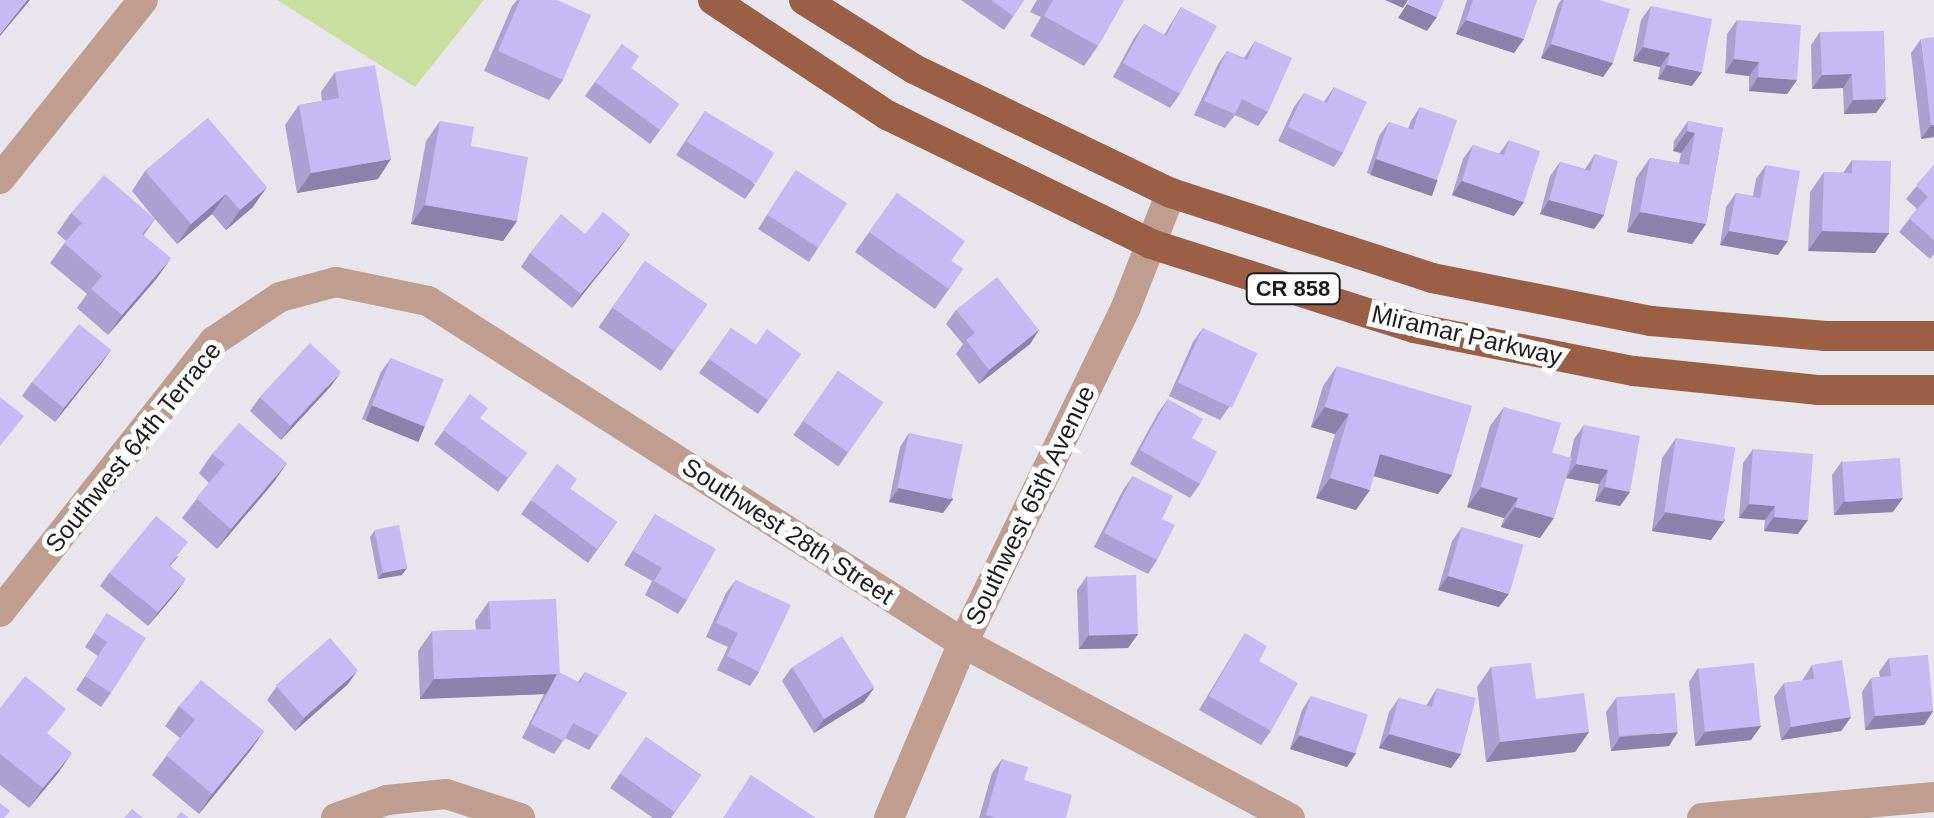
<!DOCTYPE html>
<html>
<head>
<meta charset="utf-8">
<style>
	body { margin:0 }
	#map { position:relative; width:1934px; height:818px; overflow:hidden; background:#e8e6ec; font-family:Arial,sans-serif }
	div>[style] { position:absolute }
	.green>* { inset:0; background:#c9de9f }
	.street>* { height:30px; margin:-15px; padding:0 15px; transform-origin:15px; border-radius:15px; background:#c09e8f }
	.primary>* { height:30px; margin:-15px; padding:0 15px; transform-origin:15px; border-radius:15px; background:#9a5f44 }
	.wall>* { inset:0; background:#aaa0d2; transform-origin:0 0 }
	.shaded-wall>* { inset:0; background:#8b82ab; transform-origin:0 0 }
	.building>* { inset:0; background:#c6baf4; transform-origin:0 0 }
	span { translate:-50% -50%; white-space:nowrap; text-align:center; line-height:1.15; -webkit-text-stroke:10px #fff; paint-order:stroke }
	.shield-label span { padding:2px 8px; background:#fff; border:2px solid; border-radius:8px; -webkit-text-stroke-width:0 }
	.shield-label { font-size:22px; color:#1d1d1f; font-weight:700 }
	.street-label { font-size:25px; color:#1d1d1f }
</style>
</head>
<body>
<div id="map">
	<div class="green">
		<div style="clip-path:polygon(277px 0,484px 0,415px 87px)"></div>
	</div>
	<div class="street">
		<div style="left:0;top:179px;width:229px;rotate:-51.4deg"></div>
		<div style="left:0;top:612px;width:345px;rotate:-51.7deg"></div>
		<div style="left:214px;top:341px;width:79px;rotate:-33.7deg"></div>
		<div style="left:280px;top:297px;width:58px;rotate:-15deg"></div>
		<div style="left:336px;top:282px;width:94px;rotate:11.7deg"></div>
		<div style="left:428px;top:301px;width:635px;rotate:32.59deg"></div>
		<div style="left:963px;top:643px;width:371px;rotate:28.2deg"></div>
		<div style="left:336px;top:818px;width:54px;rotate:-19.4deg"></div>
		<div style="left:387px;top:800px;width:59px;rotate:-5.8deg"></div>
		<div style="left:446px;top:794px;width:78px;rotate:18deg"></div>
		<div style="left:889px;top:818px;width:190px;rotate:-67.1deg"></div>
		<div style="left:963px;top:643px;width:373px;rotate:-64.1deg"></div>
		<div style="left:1126px;top:307px;width:123px;rotate:-68.5deg"></div>
		<div style="left:1702px;top:818px;width:233px;rotate:-5.2deg"></div>
	</div>
	<div class="primary">
		<div style="left:713px;top:0;width:209px;rotate:33.5deg"></div>
		<div style="left:887px;top:115px;width:294px;rotate:26deg"></div>
		<div style="left:1151px;top:244px;width:276px;rotate:17.7deg"></div>
		<div style="left:1414px;top:328px;width:224px;rotate:11.1deg"></div>
		<div style="left:1634px;top:371px;width:184px;rotate:5.9deg"></div>
		<div style="left:1817px;top:390px;width:117px"></div>
		<div style="left:804px;top:0;width:130px;rotate:32.1deg"></div>
		<div style="left:914px;top:69px;width:285px;rotate:25.8deg"></div>
		<div style="left:1171px;top:193px;width:274px;rotate:18deg"></div>
		<div style="left:1432px;top:278px;width:223px;rotate:11.1deg"></div>
		<div style="left:1651px;top:321px;width:175px;rotate:4.9deg"></div>
		<div style="left:1825px;top:336px;width:109px"></div>
	</div>
	<div class="wall">
		<div style="clip-path:polygon(517px 0,557px 0,563px 80px,549px 100px,484px 71px,512px 6px)"></div>
		<div style="clip-path:polygon(961px 0,1024px 0,1004px 30px)"></div>
		<div style="clip-path:polygon(1037px 0,1124px 0,1098px 46px,1084px 66px,1030px 36px,1041px 17px,1030px 12px)"></div>
		<div style="clip-path:polygon(1467px 0,1537px 0,1514px 53px,1456px 34px)"></div>
		<div style="clip-path:polygon(1561px 0,1599px 0,1613px 63px,1603px 77px,1541px 58px,1558px 4px)"></div>
		<div style="clip-path:polygon(1651px 6px,1692px 86px,1658px 79px,1660px 67px,1633px 61px,1641px 20px)"></div>
		<div style="clip-path:polygon(1181px 7px,1180px 94px,1170px 108px,1113px 77px,1134px 38px,1144px 24px,1164px 35px)"></div>
		<div style="clip-path:polygon(1737px 20px,1797px 80px,1787px 94px,1749px 91px,1749px 76px,1725px 73px,1727px 34px)"></div>
		<div style="clip-path:polygon(1820px 32px,1886px 99px,1876px 113px,1844px 114px,1843px 88px,1812px 89px,1811px 45px)"></div>
		<div style="clip-path:polygon(1921px 39px,1934px 137px,1921px 139px,1911px 53px)"></div>
		<div style="clip-path:polygon(1255px 41px,1268px 112px,1258px 126px,1235px 115px,1225px 128px,1194px 115px,1218px 64px,1227px 51px,1244px 58px)"></div>
		<div style="clip-path:polygon(622px 44px,631px 68px,679px 104px,650px 144px,585px 96px)"></div>
		<div style="clip-path:polygon(335px 72px,378px 179px,297px 193px,285px 125px,299px 105px,322px 101px,321px 92px)"></div>
		<div style="clip-path:polygon(1334px 87px,1343px 153px,1334px 167px,1278px 141px,1294px 107px,1304px 93px,1324px 102px)"></div>
		<div style="clip-path:polygon(1420px 107px,1437px 180px,1428px 194px,1367px 173px,1379px 136px,1389px 122px,1408px 129px,1411px 121px)"></div>
		<div style="clip-path:polygon(705px 111px,755px 185px,745px 199px,676px 155px)"></div>
		<div style="clip-path:polygon(208px 118px,253px 207px,226px 230px,212px 214px,177px 244px,155px 219px,144px 235px,157px 278px,108px 335px,77px 308px,87px 294px,50px 263px,66px 241px,57px 233px,71px 213px,155px 219px,132px 191px,145px 171px)"></div>
		<div style="clip-path:polygon(440px 121px,471px 146px,517px 221px,503px 241px,411px 224px,426px 141px)"></div>
		<div style="clip-path:polygon(1688px 121px,1723px 128px,1706px 224px,1692px 244px,1627px 232px,1636px 178px,1650px 158px,1679px 163px,1681px 153px,1673px 151px,1674px 141px)"></div>
		<div style="clip-path:polygon(1509px 140px,1514px 216px,1452px 195px,1463px 159px,1473px 145px,1499px 154px)"></div>
		<div style="clip-path:polygon(1595px 154px,1604px 215px,1594px 229px,1540px 214px,1550px 176px,1560px 162px,1585px 169px)"></div>
		<div style="clip-path:polygon(1852px 160px,1889px 233px,1875px 253px,1808px 251px,1810px 192px,1824px 172px,1843px 173px)"></div>
		<div style="clip-path:polygon(1766px 165px,1778px 255px,1720px 245px,1726px 207px,1736px 193px,1753px 196px,1756px 179px)"></div>
		<div style="clip-path:polygon(1934px 165px,1934px 254px,1930px 259px,1899px 232px,1917px 209px,1906px 199px)"></div>
		<div style="clip-path:polygon(796px 170px,818px 248px,809px 262px,758px 229px)"></div>
		<div style="clip-path:polygon(897px 193px,951px 261px,963px 269px,935px 309px,855px 252px)"></div>
		<div style="clip-path:polygon(585px 234px,630px 234px,572px 308px,521px 267px,530px 253px)"></div>
		<div style="left:645px;top:261px;width:76px;height:81px;rotate:35deg"></div>
		<div style="clip-path:polygon(956px 310px,1039px 330px,1030px 344px,979px 384px,956px 354px,963px 344px,946px 324px)"></div>
		<div style="clip-path:polygon(731px 328px,756px 345px,801px 354px,758px 414px,699px 373px)"></div>
		<div style="clip-path:polygon(1203px 328px,1230px 406px,1220px 420px,1169px 396px,1193px 342px)"></div>
		<div style="clip-path:polygon(111px 350px,55px 422px,22px 396px,32px 382px)"></div>
		<div style="clip-path:polygon(391px 358px,425px 426px,415px 440px,362px 419px,381px 372px)"></div>
		<div style="clip-path:polygon(1337px 366px,1452px 475px,1438px 494px,1374px 476px,1356px 510px,1316px 498px,1335px 434px,1311px 427px,1323px 386px)"></div>
		<div style="left:838px;top:371px;width:55px;height:78px;rotate:35deg"></div>
		<div style="clip-path:polygon(331px 386px,281px 440px,250px 411px,260px 397px)"></div>
		<div style="clip-path:polygon(470px 394px,480px 419px,527px 453px,498px 492px,434px 444px)"></div>
		<div style="clip-path:polygon(1168px 399px,1192px 438px,1200px 484px,1190px 498px,1130px 464px,1158px 413px)"></div>
		<div style="clip-path:polygon(1504px 407px,1552px 453px,1570px 458px,1574px 439px,1584px 425px,1630px 492px,1620px 506px,1595px 501px,1599px 484px,1566px 478px,1540px 538px,1501px 527px,1504px 518px,1467px 507px,1490px 426px)"></div>
		<div style="clip-path:polygon(909px 433px,953px 499px,943px 513px,889px 502px,900px 447px)"></div>
		<div style="clip-path:polygon(1676px 438px,1725px 520px,1711px 540px,1652px 531px,1662px 458px)"></div>
		<div style="clip-path:polygon(1753px 449px,1798px 534px,1764px 531px,1765px 520px,1739px 518px,1743px 463px)"></div>
		<div style="clip-path:polygon(212px 454px,287px 463px,273px 483px,217px 549px,182px 518px,209px 483px,199px 473px)"></div>
		<div style="clip-path:polygon(1842px 461px,1893px 512px,1834px 515px,1832px 475px)"></div>
		<div style="clip-path:polygon(557px 464px,570px 489px,617px 522px,588px 563px,521px 514px)"></div>
		<div style="clip-path:polygon(1133px 476px,1162px 519px,1157px 560px,1148px 574px,1094px 547px,1123px 490px)"></div>
		<div style="clip-path:polygon(655px 514px,687px 600px,678px 614px,645px 595px,652px 581px,624px 565px)"></div>
		<div style="clip-path:polygon(1462px 527px,1499px 607px,1438px 590px,1452px 541px)"></div>
		<div style="clip-path:polygon(375px 530px,402px 575px,378px 579px,370px 537px)"></div>
		<div style="clip-path:polygon(179px 556px,170px 566px,176px 593px,148px 626px,100px 586px,109px 573px)"></div>
		<div style="clip-path:polygon(1087px 576px,1138px 634px,1128px 648px,1079px 649px,1077px 590px)"></div>
		<div style="clip-path:polygon(736px 580px,759px 672px,750px 686px,717px 670px,728px 647px,706px 637px,726px 593px)"></div>
		<div style="clip-path:polygon(489px 601px,560px 673px,578px 682px,585px 672px,627px 693px,589px 750px,565px 738px,554px 754px,522px 738px,544px 694px,420px 699px,418px 651px,432px 631px,476px 630px,475px 621px)"></div>
		<div style="clip-path:polygon(107px 613px,111px 693px,101px 707px,76px 690px,98px 656px,85px 647px)"></div>
		<div style="clip-path:polygon(1245px 633px,1259px 661px,1271px 731px,1261px 745px,1199px 710px)"></div>
		<div style="clip-path:polygon(1889px 658px,1933px 711px,1924px 725px,1865px 730px,1862px 692px,1871px 678px,1880px 677px,1879px 672px)"></div>
		<div style="clip-path:polygon(1812px 665px,1851px 717px,1841px 731px,1781px 740px,1774px 697px,1784px 683px,1802px 681px)"></div>
		<div style="clip-path:polygon(792px 667px,874px 688px,864px 702px,814px 733px,782px 681px)"></div>
		<div style="clip-path:polygon(1491px 667px,1536px 699px,1589px 732px,1575px 752px,1486px 762px,1477px 687px)"></div>
		<div style="clip-path:polygon(1698px 668px,1761px 726px,1751px 740px,1695px 746px,1689px 682px)"></div>
		<div style="clip-path:polygon(348px 684px,295px 731px,267px 700px,277px 686px)"></div>
		<div style="clip-path:polygon(1437px 688px,1461px 754px,1451px 768px,1379px 748px,1389px 712px,1399px 698px,1426px 706px)"></div>
		<div style="clip-path:polygon(1311px 696px,1356px 753px,1347px 767px,1290px 749px,1302px 710px)"></div>
		<div style="clip-path:polygon(1616px 698px,1669px 746px,1611px 751px,1606px 712px)"></div>
		<div style="clip-path:polygon(179px 706px,264px 731px,250px 751px,199px 814px,152px 775px,180px 738px,165px 726px)"></div>
		<div style="clip-path:polygon(0 708px,48px 734px,58px 773px,29px 808px,0 785px)"></div>
		<div style="clip-path:polygon(646px 737px,701px 775px,671px 818px,653px 818px,610px 788px)"></div>
		<div style="clip-path:polygon(1002px 759px,1024px 780px,1066px 818px,979px 818px,992px 773px)"></div>
	</div>
	<div class="shaded-wall">
		<div style="clip-path:polygon(27px 0,30px 0,0 36px,0 34px)"></div>
		<div style="clip-path:polygon(1385px 0,1408px 0,1403px 8px)"></div>
		<div style="clip-path:polygon(1407px 4px,1437px 17px,1427px 31px,1398px 18px)"></div>
		<div style="clip-path:polygon(1466px 20px,1524px 39px,1514px 53px,1456px 34px)"></div>
		<div style="clip-path:polygon(1551px 44px,1613px 63px,1603px 77px,1541px 58px)"></div>
		<div style="clip-path:polygon(1643px 47px,1670px 53px,1660px 67px,1633px 61px)"></div>
		<div style="clip-path:polygon(1734px 59px,1759px 62px,1749px 76px,1725px 73px)"></div>
		<div style="clip-path:polygon(1667px 65px,1702px 72px,1692px 86px,1658px 79px)"></div>
		<div style="clip-path:polygon(1852px 74px,1843px 88px,1812px 89px,1822px 75px)"></div>
		<div style="clip-path:polygon(1758px 77px,1797px 80px,1787px 94px,1749px 91px)"></div>
		<div style="clip-path:polygon(1886px 99px,1876px 113px,1844px 114px,1853px 100px)"></div>
		<div style="clip-path:polygon(1931px 125px,1934px 125px,1934px 137px,1921px 139px)"></div>
		<div style="clip-path:polygon(1687px 131px,1695px 133px,1681px 153px,1673px 151px)"></div>
		<div style="clip-path:polygon(391px 159px,378px 179px,297px 193px,311px 173px)"></div>
		<div style="left:1376px;top:159px;width:65px;height:17px;rotate:19deg"></div>
		<div style="clip-path:polygon(1462px 181px,1524px 202px,1514px 216px,1452px 195px)"></div>
		<div style="clip-path:polygon(267px 187px,253px 207px,226px 230px,240px 210px)"></div>
		<div style="clip-path:polygon(226px 194px,212px 214px,177px 244px,191px 224px)"></div>
		<div style="clip-path:polygon(1549px 200px,1604px 215px,1594px 229px,1540px 214px)"></div>
		<div style="clip-path:polygon(425px 205px,517px 221px,503px 241px,411px 224px)"></div>
		<div style="clip-path:polygon(1640px 212px,1706px 224px,1692px 244px,1627px 232px)"></div>
		<div style="clip-path:polygon(1729px 231px,1788px 241px,1778px 255px,1720px 245px)"></div>
		<div style="clip-path:polygon(1822px 231px,1889px 233px,1875px 253px,1808px 251px)"></div>
		<div style="clip-path:polygon(630px 234px,620px 248px,572px 308px,581px 294px)"></div>
		<div style="clip-path:polygon(171px 258px,157px 278px,108px 335px,122px 315px)"></div>
		<div style="clip-path:polygon(1039px 330px,1030px 344px,979px 384px,989px 370px)"></div>
		<div style="clip-path:polygon(111px 350px,101px 364px,55px 422px,64px 408px)"></div>
		<div style="clip-path:polygon(341px 372px,331px 386px,281px 440px,291px 426px)"></div>
		<div style="left:372px;top:405px;width:57px;height:17px;rotate:22deg"></div>
		<div style="clip-path:polygon(1325px 407px,1349px 414px,1335px 434px,1311px 427px)"></div>
		<div style="clip-path:polygon(1380px 454px,1452px 475px,1438px 494px,1366px 474px)"></div>
		<div style="clip-path:polygon(287px 463px,273px 483px,217px 549px,231px 529px)"></div>
		<div style="clip-path:polygon(1576px 464px,1608px 470px,1599px 484px,1566px 478px)"></div>
		<div style="clip-path:polygon(1330px 478px,1370px 490px,1356px 510px,1316px 498px)"></div>
		<div style="clip-path:polygon(1481px 487px,1518px 498px,1504px 518px,1467px 507px)"></div>
		<div style="clip-path:polygon(1605px 487px,1630px 492px,1620px 506px,1595px 501px)"></div>
		<div style="clip-path:polygon(899px 488px,953px 499px,943px 513px,889px 502px)"></div>
		<div style="clip-path:polygon(1903px 498px,1893px 512px,1834px 515px,1844px 501px)"></div>
		<div style="clip-path:polygon(1749px 504px,1775px 506px,1765px 520px,1739px 518px)"></div>
		<div style="clip-path:polygon(1515px 507px,1554px 518px,1540px 538px,1501px 527px)"></div>
		<div style="clip-path:polygon(1666px 512px,1725px 520px,1711px 540px,1652px 531px)"></div>
		<div style="clip-path:polygon(1774px 517px,1808px 520px,1798px 534px,1764px 531px)"></div>
		<div style="clip-path:polygon(407px 568px,402px 575px,378px 579px,383px 572px)"></div>
		<div style="clip-path:polygon(1448px 576px,1509px 594px,1499px 607px,1438px 590px)"></div>
		<div style="clip-path:polygon(186px 579px,176px 593px,148px 626px,158px 612px)"></div>
		<div style="clip-path:polygon(1138px 634px,1128px 648px,1079px 649px,1089px 635px)"></div>
		<div style="clip-path:polygon(358px 670px,348px 684px,295px 731px,305px 717px)"></div>
		<div style="clip-path:polygon(560px 674px,546px 694px,420px 699px,434px 679px)"></div>
		<div style="clip-path:polygon(874px 688px,864px 702px,814px 733px,824px 719px)"></div>
		<div style="clip-path:polygon(1933px 711px,1924px 725px,1865px 730px,1875px 716px)"></div>
		<div style="clip-path:polygon(1851px 717px,1841px 731px,1781px 740px,1791px 727px)"></div>
		<div style="clip-path:polygon(1761px 726px,1751px 740px,1695px 746px,1705px 732px)"></div>
		<div style="clip-path:polygon(264px 731px,250px 751px,199px 814px,212px 794px)"></div>
		<div style="clip-path:polygon(1589px 732px,1575px 752px,1486px 762px,1500px 742px)"></div>
		<div style="clip-path:polygon(1678px 732px,1669px 746px,1611px 751px,1620px 737px)"></div>
		<div style="clip-path:polygon(1389px 734px,1461px 754px,1451px 768px,1379px 748px)"></div>
		<div style="clip-path:polygon(1300px 735px,1356px 753px,1347px 767px,1290px 749px)"></div>
		<div style="clip-path:polygon(72px 753px,58px 773px,29px 808px,43px 788px)"></div>
	</div>
	<div class="building">
		<div style="clip-path:polygon(0 0,27px 0,0 34px)"></div>
		<div style="clip-path:polygon(520px 0,557px 0,591px 15px,563px 80px,498px 51px)"></div>
		<div style="clip-path:polygon(991px 0,1024px 0,1013px 16px)"></div>
		<div style="clip-path:polygon(1053px 0,1124px 0,1098px 46px,1044px 16px)"></div>
		<div style="clip-path:polygon(1409px 0,1444px 0,1437px 17px,1407px 4px)"></div>
		<div style="clip-path:polygon(1473px 0,1537px 0,1524px 39px,1466px 20px)"></div>
		<div style="clip-path:polygon(1564px 0,1599px 0,1630px 9px,1613px 63px,1551px 44px)"></div>
		<div style="clip-path:polygon(1651px 6px,1712px 19px,1702px 72px,1667px 65px,1670px 53px,1643px 47px)"></div>
		<div style="clip-path:polygon(1181px 7px,1217px 26px,1180px 94px,1123px 63px,1144px 24px,1166px 36px)"></div>
		<div style="clip-path:polygon(1737px 20px,1801px 25px,1797px 80px,1758px 77px,1759px 62px,1734px 59px)"></div>
		<div style="clip-path:polygon(1884px 31px,1886px 99px,1853px 100px,1852px 74px,1822px 75px,1820px 32px)"></div>
		<div style="clip-path:polygon(1934px 37px,1934px 125px,1931px 125px,1921px 39px)"></div>
		<div style="clip-path:polygon(1255px 41px,1292px 58px,1268px 112px,1242px 99px,1235px 114px,1204px 101px,1227px 51px,1247px 60px)"></div>
		<div style="clip-path:polygon(622px 44px,639px 56px,631px 68px,679px 104px,660px 130px,595px 82px)"></div>
		<div style="clip-path:polygon(375px 65px,391px 159px,311px 173px,299px 105px,339px 98px,335px 72px)"></div>
		<div style="clip-path:polygon(1334px 87px,1367px 102px,1343px 153px,1288px 127px,1304px 93px,1327px 103px)"></div>
		<div style="clip-path:polygon(1420px 107px,1457px 120px,1437px 180px,1376px 159px,1389px 122px,1413px 130px)"></div>
		<div style="left:705px;top:111px;width:81px;height:36px;rotate:31deg"></div>
		<div style="clip-path:polygon(208px 118px,267px 187px,240px 210px,226px 194px,191px 224px,145px 171px)"></div>
		<div style="clip-path:polygon(440px 121px,474px 127px,471px 146px,528px 157px,517px 221px,425px 205px)"></div>
		<div style="clip-path:polygon(1688px 121px,1723px 128px,1706px 224px,1640px 212px,1650px 158px,1689px 165px,1695px 133px,1687px 131px)"></div>
		<div style="clip-path:polygon(1509px 140px,1540px 151px,1524px 202px,1462px 181px,1473px 145px,1504px 155px)"></div>
		<div style="clip-path:polygon(1595px 154px,1618px 161px,1604px 215px,1549px 200px,1560px 162px,1590px 171px)"></div>
		<div style="clip-path:polygon(1852px 160px,1891px 161px,1889px 233px,1822px 231px,1824px 172px,1852px 173px)"></div>
		<div style="clip-path:polygon(1766px 165px,1800px 171px,1788px 241px,1729px 231px,1736px 193px,1760px 198px)"></div>
		<div style="clip-path:polygon(1934px 165px,1934px 240px,1909px 218px,1928px 197px,1916px 185px)"></div>
		<div style="left:796px;top:170px;width:61px;height:53px;rotate:33deg"></div>
		<div style="clip-path:polygon(104px 175px,155px 219px,142px 234px,171px 258px,122px 315px,91px 289px,102px 276px,64px 243px,82px 223px,71px 213px)"></div>
		<div style="clip-path:polygon(897px 193px,965px 241px,951px 261px,963px 269px,949px 289px,869px 232px)"></div>
		<div style="clip-path:polygon(603px 212px,630px 234px,581px 294px,530px 253px,561px 214px,585px 234px)"></div>
		<div style="left:645px;top:261px;width:76px;height:57px;rotate:35deg"></div>
		<div style="clip-path:polygon(997px 277px,1039px 330px,989px 370px,966px 340px,975px 333px,956px 310px)"></div>
		<div style="left:79px;top:324px;width:41px;height:75px;rotate:39deg"></div>
		<div style="clip-path:polygon(731px 328px,756px 345px,767px 329px,801px 354px,768px 400px,709px 359px)"></div>
		<div style="left:1203px;top:328px;width:60px;height:60px;rotate:25deg"></div>
		<div style="left:310px;top:343px;width:42px;height:74px;rotate:43deg"></div>
		<div style="left:391px;top:358px;width:57px;height:51px;rotate:22deg"></div>
		<div style="clip-path:polygon(1337px 366px,1472px 406px,1452px 475px,1380px 454px,1370px 490px,1330px 478px,1349px 414px,1325px 407px)"></div>
		<div style="left:838px;top:371px;width:55px;height:61px;rotate:35deg"></div>
		<div style="clip-path:polygon(470px 394px,488px 408px,480px 418px,527px 453px,508px 478px,443px 430px)"></div>
		<div style="clip-path:polygon(0 397px,24px 416px,0 446px)"></div>
		<div style="clip-path:polygon(1168px 399px,1203px 419px,1192px 438px,1217px 452px,1200px 484px,1140px 450px)"></div>
		<div style="clip-path:polygon(1504px 407px,1561px 423px,1552px 453px,1572px 458px,1554px 518px,1515px 507px,1518px 498px,1481px 487px)"></div>
		<div style="clip-path:polygon(239px 423px,287px 463px,231px 529px,196px 498px,225px 464px,212px 454px)"></div>
		<div style="clip-path:polygon(1584px 425px,1640px 436px,1630px 492px,1605px 487px,1608px 470px,1576px 464px)"></div>
		<div style="left:909px;top:433px;width:55px;height:56px;rotate:12deg"></div>
		<div style="left:1676px;top:438px;width:60px;height:75px;rotate:9deg"></div>
		<div style="clip-path:polygon(1753px 449px,1813px 454px,1808px 520px,1774px 517px,1775px 506px,1749px 504px)"></div>
		<div style="left:1900px;top:458px;width:40px;height:58px;rotate:86deg"></div>
		<div style="clip-path:polygon(557px 464px,577px 479px,570px 489px,617px 522px,597px 549px,531px 500px)"></div>
		<div style="clip-path:polygon(1133px 476px,1173px 496px,1162px 519px,1175px 525px,1157px 560px,1104px 533px)"></div>
		<div style="clip-path:polygon(655px 514px,716px 549px,687px 600px,654px 581px,662px 568px,633px 551px)"></div>
		<div style="clip-path:polygon(156px 516px,188px 542px,169px 565px,186px 579px,158px 612px,109px 573px)"></div>
		<div style="left:399px;top:525px;width:44px;height:25px;rotate:79deg"></div>
		<div style="left:1462px;top:527px;width:64px;height:51px;rotate:16deg"></div>
		<div style="left:1136px;top:575px;width:59px;height:49px;rotate:88deg"></div>
		<div style="clip-path:polygon(736px 580px,791px 605px,759px 672px,727px 656px,738px 633px,716px 623px)"></div>
		<div style="clip-path:polygon(556px 599px,560px 674px,434px 679px,432px 631px,491px 629px,489px 601px)"></div>
		<div style="clip-path:polygon(107px 613px,146px 638px,111px 693px,85px 676px,107px 642px,94px 633px)"></div>
		<div style="clip-path:polygon(1245px 633px,1267px 646px,1259px 661px,1298px 683px,1271px 731px,1209px 696px)"></div>
		<div style="left:842px;top:636px;width:61px;height:59px;rotate:58deg"></div>
		<div style="left:330px;top:638px;width:43px;height:72px;rotate:49deg"></div>
		<div style="clip-path:polygon(1928px 655px,1933px 711px,1875px 716px,1871px 678px,1891px 676px,1889px 658px)"></div>
		<div style="clip-path:polygon(1842px 660px,1851px 717px,1791px 727px,1784px 683px,1814px 679px,1812px 665px)"></div>
		<div style="clip-path:polygon(1531px 663px,1536px 699px,1584px 693px,1589px 732px,1500px 742px,1491px 667px)"></div>
		<div style="left:1754px;top:663px;width:63px;height:56px;rotate:84deg"></div>
		<div style="clip-path:polygon(585px 672px,627px 693px,599px 736px,573px 723px,564px 741px,531px 724px,557px 674px,560px 673px,580px 683px)"></div>
		<div style="clip-path:polygon(25px 676px,66px 709px,47px 733px,72px 753px,43px 788px,0 754px,0 708px)"></div>
		<div style="clip-path:polygon(201px 680px,264px 731px,212px 794px,166px 755px,195px 720px,179px 706px)"></div>
		<div style="clip-path:polygon(1437px 688px,1476px 698px,1461px 754px,1389px 734px,1399px 698px,1432px 707px)"></div>
		<div style="left:1675px;top:693px;width:39px;height:59px;rotate:86deg"></div>
		<div style="left:1311px;top:696px;width:60px;height:41px;rotate:18deg"></div>
		<div style="left:646px;top:737px;width:67px;height:45px;rotate:35deg"></div>
		<div style="clip-path:polygon(1002px 759px,1028px 767px,1024px 780px,1072px 795px,1066px 818px,996px 818px,986px 815px)"></div>
		<div style="clip-path:polygon(751px 775px,816px 818px,723px 818px)"></div>
		<div style="clip-path:polygon(0 803px,10px 811px,4px 818px,0 818px)"></div>
		<div style="clip-path:polygon(132px 809px,143px 818px,124px 818px)"></div>
		<div style="clip-path:polygon(181px 812px,189px 818px,176px 818px)"></div>
	</div>
	<div class="shield-label">
		<span style="left:1293px;top:289px">CR 858</span>
	</div>
	<div class="street-label">
		<span style="left:1467px;top:335px;rotate:13deg">Miramar Parkway</span>
		<span style="left:133px;top:447px;rotate:-51deg">Southwest 64th Terrace</span>
		<span style="left:1030px;top:505px;rotate:-64deg">Southwest 65th Avenue</span>
		<span style="left:788px;top:531px;rotate:33deg">Southwest 28th Street</span>
	</div>
</div>
</body>
</html>
